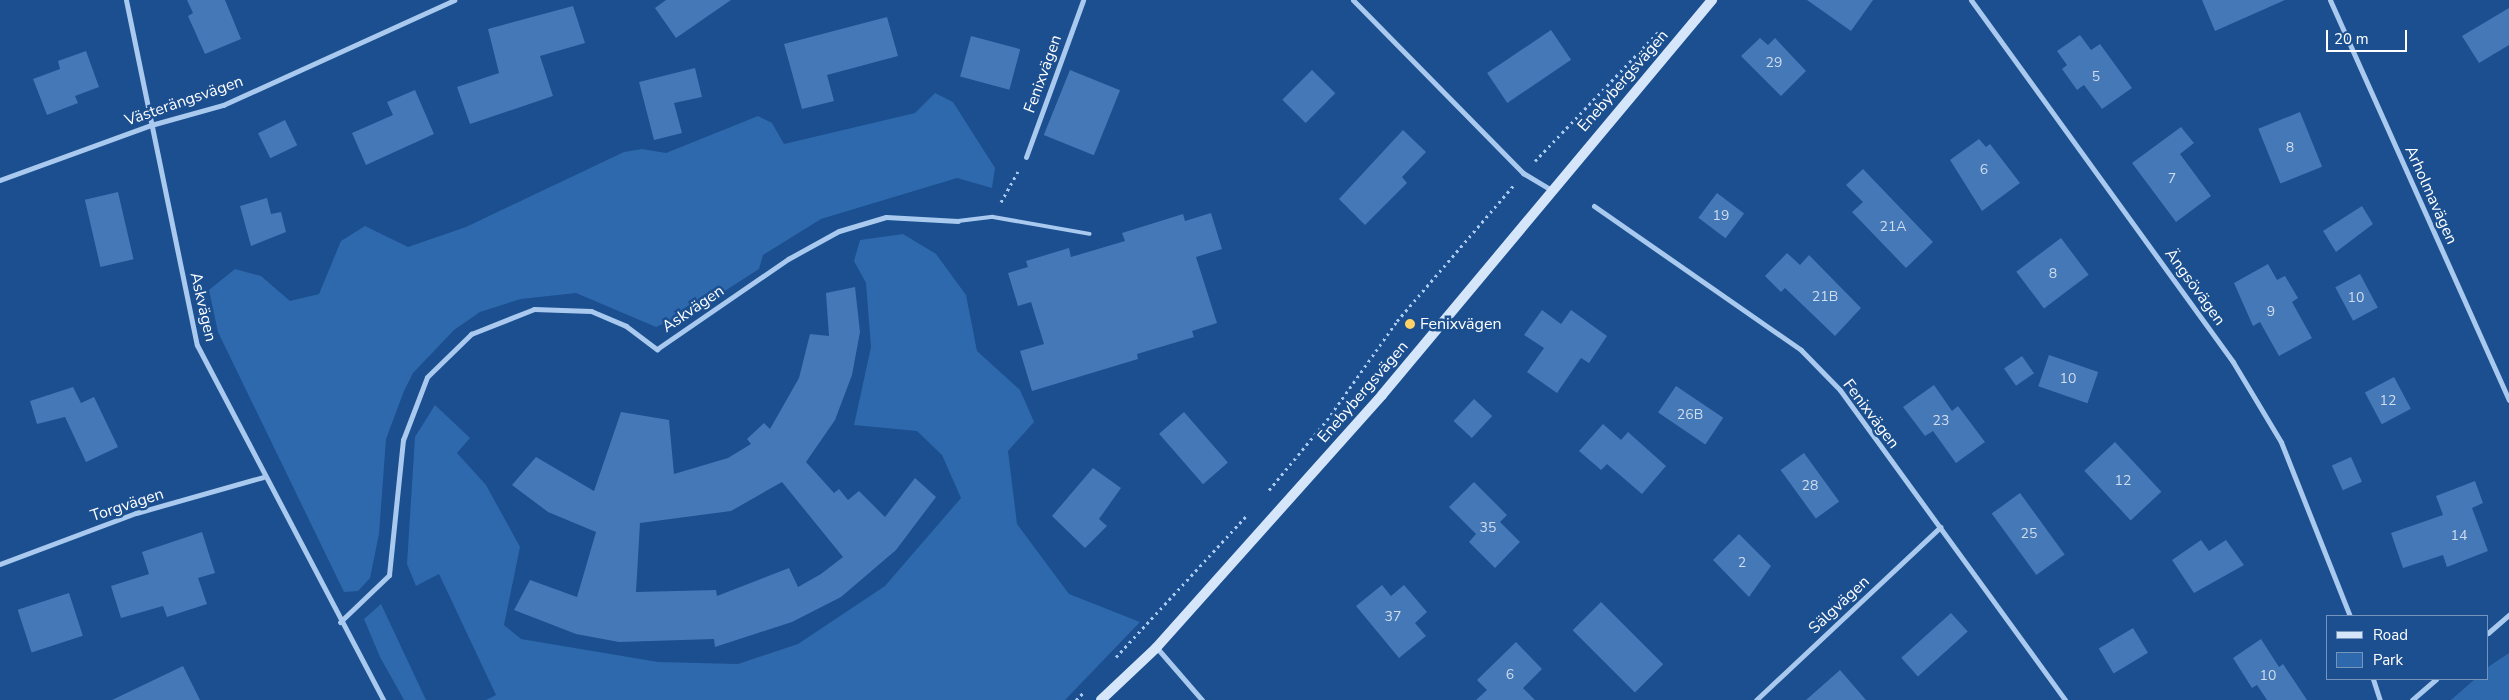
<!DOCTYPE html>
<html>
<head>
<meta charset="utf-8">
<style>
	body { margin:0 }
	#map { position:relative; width:2509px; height:700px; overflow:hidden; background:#1b4f8f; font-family:"Nunito Sans",sans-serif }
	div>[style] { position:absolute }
	.green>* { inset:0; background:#2e69ad }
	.building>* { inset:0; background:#4478b7; transform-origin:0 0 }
	.path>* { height:3px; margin-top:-1.5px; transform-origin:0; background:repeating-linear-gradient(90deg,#a9c9ee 0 2.5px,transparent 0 6.5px) }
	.lane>* { height:4px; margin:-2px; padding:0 2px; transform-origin:2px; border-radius:2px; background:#a9c9ee }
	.street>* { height:5px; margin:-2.5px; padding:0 2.5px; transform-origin:2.5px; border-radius:2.5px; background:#a9c9ee }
	.secondary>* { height:10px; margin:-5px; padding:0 5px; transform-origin:5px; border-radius:5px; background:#d6e6fa }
	.dots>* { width:14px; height:14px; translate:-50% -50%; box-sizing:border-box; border:2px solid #1b4f8f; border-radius:50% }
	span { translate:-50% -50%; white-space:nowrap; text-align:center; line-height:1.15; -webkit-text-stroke:5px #1b4f8f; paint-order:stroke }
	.number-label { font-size:14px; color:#d0dded }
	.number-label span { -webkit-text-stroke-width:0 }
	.street-label { font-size:16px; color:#fff }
	.poi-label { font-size:16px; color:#fff }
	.left { translate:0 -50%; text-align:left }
	.legend { position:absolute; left:2326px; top:615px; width:162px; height:65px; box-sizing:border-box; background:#1b4f8f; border:1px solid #7695bc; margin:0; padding:6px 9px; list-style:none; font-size:15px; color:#fff }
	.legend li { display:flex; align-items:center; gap:10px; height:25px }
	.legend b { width:25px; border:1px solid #7695bc }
	.scale { position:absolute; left:2326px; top:30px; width:81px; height:22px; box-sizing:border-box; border:2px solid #fff; border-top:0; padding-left:6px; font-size:15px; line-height:18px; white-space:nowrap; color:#fff; -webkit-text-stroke:4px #1b4f8f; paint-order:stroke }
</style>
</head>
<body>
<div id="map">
	<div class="green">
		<div style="clip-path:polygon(935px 93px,953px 102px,995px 168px,992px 188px,957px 178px,821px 219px,763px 255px,759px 269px,700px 307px,656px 327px,576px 293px,521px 299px,480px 312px,454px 330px,413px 373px,404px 391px,386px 439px,379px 534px,370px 578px,358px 591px,344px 592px,218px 332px,209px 290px,235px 269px,261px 276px,290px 301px,319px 294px,341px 241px,365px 226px,408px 247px,466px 227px,624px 152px,642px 149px,666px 153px,758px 116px,772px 123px,784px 144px,915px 113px)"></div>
		<div style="clip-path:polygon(903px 234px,936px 254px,966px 295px,977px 351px,1020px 390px,1034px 422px,1008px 451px,1017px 524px,1069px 594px,1140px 622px,1065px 700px,486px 700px,496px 695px,439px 574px,416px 586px,407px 564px,415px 437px,435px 405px,470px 438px,457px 453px,486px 485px,520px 547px,504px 625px,521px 639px,658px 662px,738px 664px,798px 644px,885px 586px,961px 498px,942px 455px,917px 431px,854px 425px,871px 347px,866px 283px,854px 261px,860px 240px)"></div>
		<div style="clip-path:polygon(381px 604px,426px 700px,404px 700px,380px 657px,364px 619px)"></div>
		<div style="clip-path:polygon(2509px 653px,2509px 700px,2451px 700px,2475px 679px,2488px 679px,2488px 667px)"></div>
	</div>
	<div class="building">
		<div style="clip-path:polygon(187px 0,225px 0,241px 39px,205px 54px,188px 16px,193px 13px)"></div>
		<div style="clip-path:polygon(666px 0,731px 0,676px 38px,655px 8px)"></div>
		<div style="clip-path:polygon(1807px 0,1873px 0,1851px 31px)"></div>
		<div style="clip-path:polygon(2202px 0,2285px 0,2215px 31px)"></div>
		<div style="clip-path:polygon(573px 6px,585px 43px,540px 56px,553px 96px,470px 124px,457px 87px,499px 73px,488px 29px)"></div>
		<div style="clip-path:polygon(2509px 8px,2509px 45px,2479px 63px,2462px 36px)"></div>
		<div style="clip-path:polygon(887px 17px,898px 56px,827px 75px,834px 101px,802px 109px,784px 44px)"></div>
		<div style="left:1551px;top:30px;width:36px;height:77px;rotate:56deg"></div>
		<div style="clip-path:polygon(2080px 35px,2091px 50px,2100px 44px,2132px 88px,2102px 109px,2084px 85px,2077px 90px,2062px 69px,2067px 65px,2057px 51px)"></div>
		<div style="left:971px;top:36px;width:51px;height:42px;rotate:15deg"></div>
		<div style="clip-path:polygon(1760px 38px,1768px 45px,1775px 38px,1806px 71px,1781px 96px,1741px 56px)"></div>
		<div style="clip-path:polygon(86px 51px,99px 87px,75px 96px,78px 103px,47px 115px,33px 79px,60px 69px,58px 61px)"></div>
		<div style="clip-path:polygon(695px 68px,702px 97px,674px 103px,682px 133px,654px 140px,639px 82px)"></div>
		<div style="left:1070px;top:70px;width:54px;height:70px;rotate:22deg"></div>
		<div style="left:1312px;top:70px;width:33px;height:42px;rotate:45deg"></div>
		<div style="clip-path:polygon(415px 90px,434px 134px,366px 165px,352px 133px,393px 115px,387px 102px)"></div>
		<div style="left:2300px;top:112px;width:59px;height:45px;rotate:68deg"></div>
		<div style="left:285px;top:120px;width:28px;height:30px;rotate:64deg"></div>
		<div style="clip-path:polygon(2181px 127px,2194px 143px,2180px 154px,2211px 196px,2176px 222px,2132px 163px)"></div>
		<div style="clip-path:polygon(1403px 130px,1426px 152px,1402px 177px,1407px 183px,1365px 225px,1339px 199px)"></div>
		<div style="clip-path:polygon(1979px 139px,1986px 147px,1990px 144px,2020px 183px,1982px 211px,1950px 160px)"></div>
		<div style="clip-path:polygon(1863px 169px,1933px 242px,1906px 268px,1852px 212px,1863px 202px,1846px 185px)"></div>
		<div style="left:118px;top:192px;width:69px;height:34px;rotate:77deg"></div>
		<div style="left:1717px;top:193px;width:34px;height:31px;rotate:37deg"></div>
		<div style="clip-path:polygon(267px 198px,271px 214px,281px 212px,286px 232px,251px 246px,240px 206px)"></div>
		<div style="clip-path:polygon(2362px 206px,2373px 224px,2336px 252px,2323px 231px)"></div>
		<div style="clip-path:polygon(1211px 213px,1222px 249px,1196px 257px,1217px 323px,1192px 331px,1194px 337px,1137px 354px,1138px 359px,1032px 391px,1020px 351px,1044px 344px,1031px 302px,1018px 306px,1008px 273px,1028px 267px,1026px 261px,1069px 248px,1071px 257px,1125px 241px,1122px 233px,1183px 214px,1185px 221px)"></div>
		<div style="left:2061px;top:238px;width:46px;height:56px;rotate:53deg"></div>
		<div style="clip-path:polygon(1787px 253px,1800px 265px,1809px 255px,1861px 308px,1835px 336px,1785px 288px,1781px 292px,1765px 276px)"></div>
		<div style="clip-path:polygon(2268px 264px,2277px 280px,2285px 276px,2298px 298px,2292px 302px,2312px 338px,2279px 356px,2260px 322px,2253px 326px,2234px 283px)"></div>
		<div style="left:2360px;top:274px;width:38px;height:28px;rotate:62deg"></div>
		<div style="clip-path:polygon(evenodd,855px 287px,860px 332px,852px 375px,835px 420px,806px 462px,834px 493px,839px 489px,848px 500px,859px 491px,885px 517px,915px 478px,936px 497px,896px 550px,841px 597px,792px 622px,715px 647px,714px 639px,619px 642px,576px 634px,514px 610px,530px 580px,577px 597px,596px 532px,548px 512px,512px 485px,536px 457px,594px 491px,621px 412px,669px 420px,674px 474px,728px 458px,751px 444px,747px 439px,764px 423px,770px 429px,799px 378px,810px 334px,829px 336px,826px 293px,855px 287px,782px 482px,843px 557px,821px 574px,798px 587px,789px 568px,717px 596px,716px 590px,636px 592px,640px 523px,731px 511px,782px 482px)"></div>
		<div style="clip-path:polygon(1542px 310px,1561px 324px,1571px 310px,1607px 336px,1589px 363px,1581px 358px,1557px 393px,1527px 372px,1544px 348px,1524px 335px)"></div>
		<div style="left:2049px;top:355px;width:52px;height:33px;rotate:19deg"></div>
		<div style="left:2022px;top:356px;width:21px;height:22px;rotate:55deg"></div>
		<div style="left:2394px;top:377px;width:36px;height:33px;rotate:62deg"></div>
		<div style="clip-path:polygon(1934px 385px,1952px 411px,1958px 406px,1985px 442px,1956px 463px,1933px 431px,1925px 436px,1903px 407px)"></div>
		<div style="left:1676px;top:386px;width:57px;height:32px;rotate:34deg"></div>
		<div style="clip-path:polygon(73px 387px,81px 403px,94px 397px,118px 447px,86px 462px,65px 417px,37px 424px,30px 401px)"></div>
		<div style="left:1474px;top:399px;width:25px;height:30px;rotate:43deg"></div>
		<div style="left:1184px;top:412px;width:67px;height:33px;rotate:49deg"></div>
		<div style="clip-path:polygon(1603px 424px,1621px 440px,1628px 432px,1666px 466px,1642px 494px,1607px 464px,1601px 470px,1579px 451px)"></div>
		<div style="left:2115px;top:442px;width:68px;height:42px;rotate:47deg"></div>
		<div style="left:1804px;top:453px;width:60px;height:29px;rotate:54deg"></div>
		<div style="left:2351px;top:457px;width:27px;height:21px;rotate:66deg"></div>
		<div style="clip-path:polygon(1093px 468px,1121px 488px,1099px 519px,1107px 526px,1085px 548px,1052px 516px)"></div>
		<div style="clip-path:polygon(2475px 481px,2483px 503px,2472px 508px,2488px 551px,2447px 567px,2443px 555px,2403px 568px,2391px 533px,2443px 515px,2436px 496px)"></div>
		<div style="clip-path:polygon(1474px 482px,1507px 515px,1500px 522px,1520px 542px,1495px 568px,1469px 542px,1476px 534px,1449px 507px)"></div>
		<div style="left:2020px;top:493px;width:76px;height:35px;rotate:54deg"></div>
		<div style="clip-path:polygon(202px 532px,215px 573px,198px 578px,207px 604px,167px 617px,163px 606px,121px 618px,111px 586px,149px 574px,142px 552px)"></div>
		<div style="clip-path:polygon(1739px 534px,1771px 566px,1749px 597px,1713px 560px)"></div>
		<div style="clip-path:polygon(2201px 540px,2209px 551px,2226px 540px,2244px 565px,2194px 593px,2172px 560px)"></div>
		<div style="clip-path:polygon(1382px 585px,1391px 596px,1404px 585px,1427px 612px,1415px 623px,1426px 636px,1399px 658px,1356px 606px)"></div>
		<div style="left:69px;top:593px;width:45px;height:54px;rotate:72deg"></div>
		<div style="left:1601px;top:602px;width:88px;height:40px;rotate:45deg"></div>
		<div style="left:1951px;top:613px;width:25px;height:67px;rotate:48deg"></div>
		<div style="left:2133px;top:628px;width:29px;height:40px;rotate:59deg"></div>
		<div style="clip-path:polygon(2261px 639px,2279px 667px,2283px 664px,2307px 700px,2267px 700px,2257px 685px,2252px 688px,2233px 658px)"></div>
		<div style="clip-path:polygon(1516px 642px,1542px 669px,1523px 688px,1535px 700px,1476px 700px,1487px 690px,1477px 680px)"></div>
		<div style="clip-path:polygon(183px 666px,200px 700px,112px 700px)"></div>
		<div style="clip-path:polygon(1840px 670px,1866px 700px,1806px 700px)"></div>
	</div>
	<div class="path">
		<div style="left:1535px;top:161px;width:181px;rotate:-46.3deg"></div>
		<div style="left:1001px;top:202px;width:35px;rotate:-61deg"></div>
		<div style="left:1269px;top:490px;width:91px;rotate:-50.4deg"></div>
		<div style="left:1327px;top:420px;width:121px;rotate:-54.7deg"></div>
		<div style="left:1397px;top:321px;width:179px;rotate:-49.3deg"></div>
		<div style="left:1116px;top:657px;width:193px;rotate:-47.3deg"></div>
		<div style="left:1076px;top:700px;width:10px;rotate:-45deg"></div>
	</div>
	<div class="lane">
		<div style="left:958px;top:221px;width:35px;rotate:-7deg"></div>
		<div style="left:993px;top:217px;width:98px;rotate:9.9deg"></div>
	</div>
	<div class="street">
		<div style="left:126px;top:0;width:352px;rotate:78.4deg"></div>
		<div style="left:197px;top:345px;width:401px;rotate:62.3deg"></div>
		<div style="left:1353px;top:0;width:243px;rotate:45.5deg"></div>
		<div style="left:1523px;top:173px;width:31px;rotate:31deg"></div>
		<div style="left:1971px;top:0;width:447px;rotate:54.1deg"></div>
		<div style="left:2233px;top:362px;width:93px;rotate:59deg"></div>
		<div style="left:2281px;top:442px;width:187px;rotate:68.4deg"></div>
		<div style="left:2330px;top:0;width:438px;rotate:65.9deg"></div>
		<div style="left:1026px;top:157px;width:167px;rotate:-70deg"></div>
		<div style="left:0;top:180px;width:161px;rotate:-20deg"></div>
		<div style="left:151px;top:125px;width:75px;rotate:-15.5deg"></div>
		<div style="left:223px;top:105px;width:254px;rotate:-24.4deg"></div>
		<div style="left:1594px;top:206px;width:252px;rotate:34.8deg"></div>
		<div style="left:1801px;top:350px;width:56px;rotate:45.7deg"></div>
		<div style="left:1840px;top:390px;width:383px;rotate:54deg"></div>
		<div style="left:0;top:564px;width:145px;rotate:-20.6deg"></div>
		<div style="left:136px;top:513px;width:132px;rotate:-15.8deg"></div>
		<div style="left:340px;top:622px;width:68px;rotate:-43.8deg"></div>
		<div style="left:389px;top:575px;width:136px;rotate:-84.1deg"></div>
		<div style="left:403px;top:440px;width:67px;rotate:-69.1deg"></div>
		<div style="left:427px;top:377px;width:62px;rotate:-44.3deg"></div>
		<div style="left:471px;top:334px;width:68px;rotate:-21.6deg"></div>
		<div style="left:534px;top:309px;width:57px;rotate:2deg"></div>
		<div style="left:591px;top:311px;width:38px;rotate:23deg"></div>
		<div style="left:626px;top:326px;width:39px;rotate:37deg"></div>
		<div style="left:657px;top:349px;width:159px;rotate:-34.5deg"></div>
		<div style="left:788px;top:259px;width:58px;rotate:-28.8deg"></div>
		<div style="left:839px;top:231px;width:49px;rotate:-16.6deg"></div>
		<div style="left:886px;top:217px;width:72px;rotate:3.2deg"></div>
		<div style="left:2488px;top:633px;width:28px;rotate:-41deg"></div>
		<div style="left:1157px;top:648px;width:69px;rotate:49.1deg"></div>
		<div style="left:2373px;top:679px;width:22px;rotate:72deg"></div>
		<div style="left:1756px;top:700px;width:253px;rotate:-43.2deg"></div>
		<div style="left:2412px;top:700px;width:32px;rotate:-41deg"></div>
	</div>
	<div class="secondary">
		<div style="left:1101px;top:700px;width:76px;rotate:-43.4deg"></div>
		<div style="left:1156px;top:648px;width:339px;rotate:-48.2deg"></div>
		<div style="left:1382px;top:395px;width:515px;rotate:-50.12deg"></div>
	</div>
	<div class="dots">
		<div style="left:1410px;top:324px;background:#ffd166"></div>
	</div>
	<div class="number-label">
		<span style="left:1774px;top:63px">29</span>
		<span style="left:2096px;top:77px">5</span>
		<span style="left:2290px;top:148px">8</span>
		<span style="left:1984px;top:170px">6</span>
		<span style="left:2172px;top:179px">7</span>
		<span style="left:1721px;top:216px">19</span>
		<span style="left:1893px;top:227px">21A</span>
		<span style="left:2053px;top:274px">8</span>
		<span style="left:1825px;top:297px">21B</span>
		<span style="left:2356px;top:298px">10</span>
		<span style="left:2271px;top:312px">9</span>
		<span style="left:2068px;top:379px">10</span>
		<span style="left:2388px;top:401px">12</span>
		<span style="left:1690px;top:415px">26B</span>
		<span style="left:1941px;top:421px">23</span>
		<span style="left:2123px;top:481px">12</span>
		<span style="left:1810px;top:486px">28</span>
		<span style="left:1488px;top:528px">35</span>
		<span style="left:2029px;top:534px">25</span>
		<span style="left:2459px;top:536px">14</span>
		<span style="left:1742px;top:563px">2</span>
		<span style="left:1393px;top:617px">37</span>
		<span style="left:1510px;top:675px">6</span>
		<span style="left:2268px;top:676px">10</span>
	</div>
	<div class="street-label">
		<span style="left:1043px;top:74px;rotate:-70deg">Fenixvägen</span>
		<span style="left:1623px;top:81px;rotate:-49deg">Enebybergsvägen</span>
		<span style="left:184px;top:101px;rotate:-19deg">Västerängsvägen</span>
		<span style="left:2431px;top:195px;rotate:66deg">Arholmavägen</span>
		<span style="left:2195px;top:287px;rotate:54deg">Ängsövägen</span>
		<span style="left:203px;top:307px;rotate:77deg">Askvägen</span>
		<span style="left:693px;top:309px;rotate:-34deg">Askvägen</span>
		<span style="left:1363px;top:392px;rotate:-49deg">Enebybergsvägen</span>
		<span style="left:1871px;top:414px;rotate:53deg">Fenixvägen</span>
		<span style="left:127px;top:505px;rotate:-18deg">Torgvägen</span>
		<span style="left:1839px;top:605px;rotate:-43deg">Sälgvägen</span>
	</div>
	<div class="poi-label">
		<span class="left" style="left:1420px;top:324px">Fenixvägen</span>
	</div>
	<ul class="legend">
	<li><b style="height:6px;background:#d6e6fa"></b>Road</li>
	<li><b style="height:14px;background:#2e69ad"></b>Park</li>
	</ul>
	<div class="scale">20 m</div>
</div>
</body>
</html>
